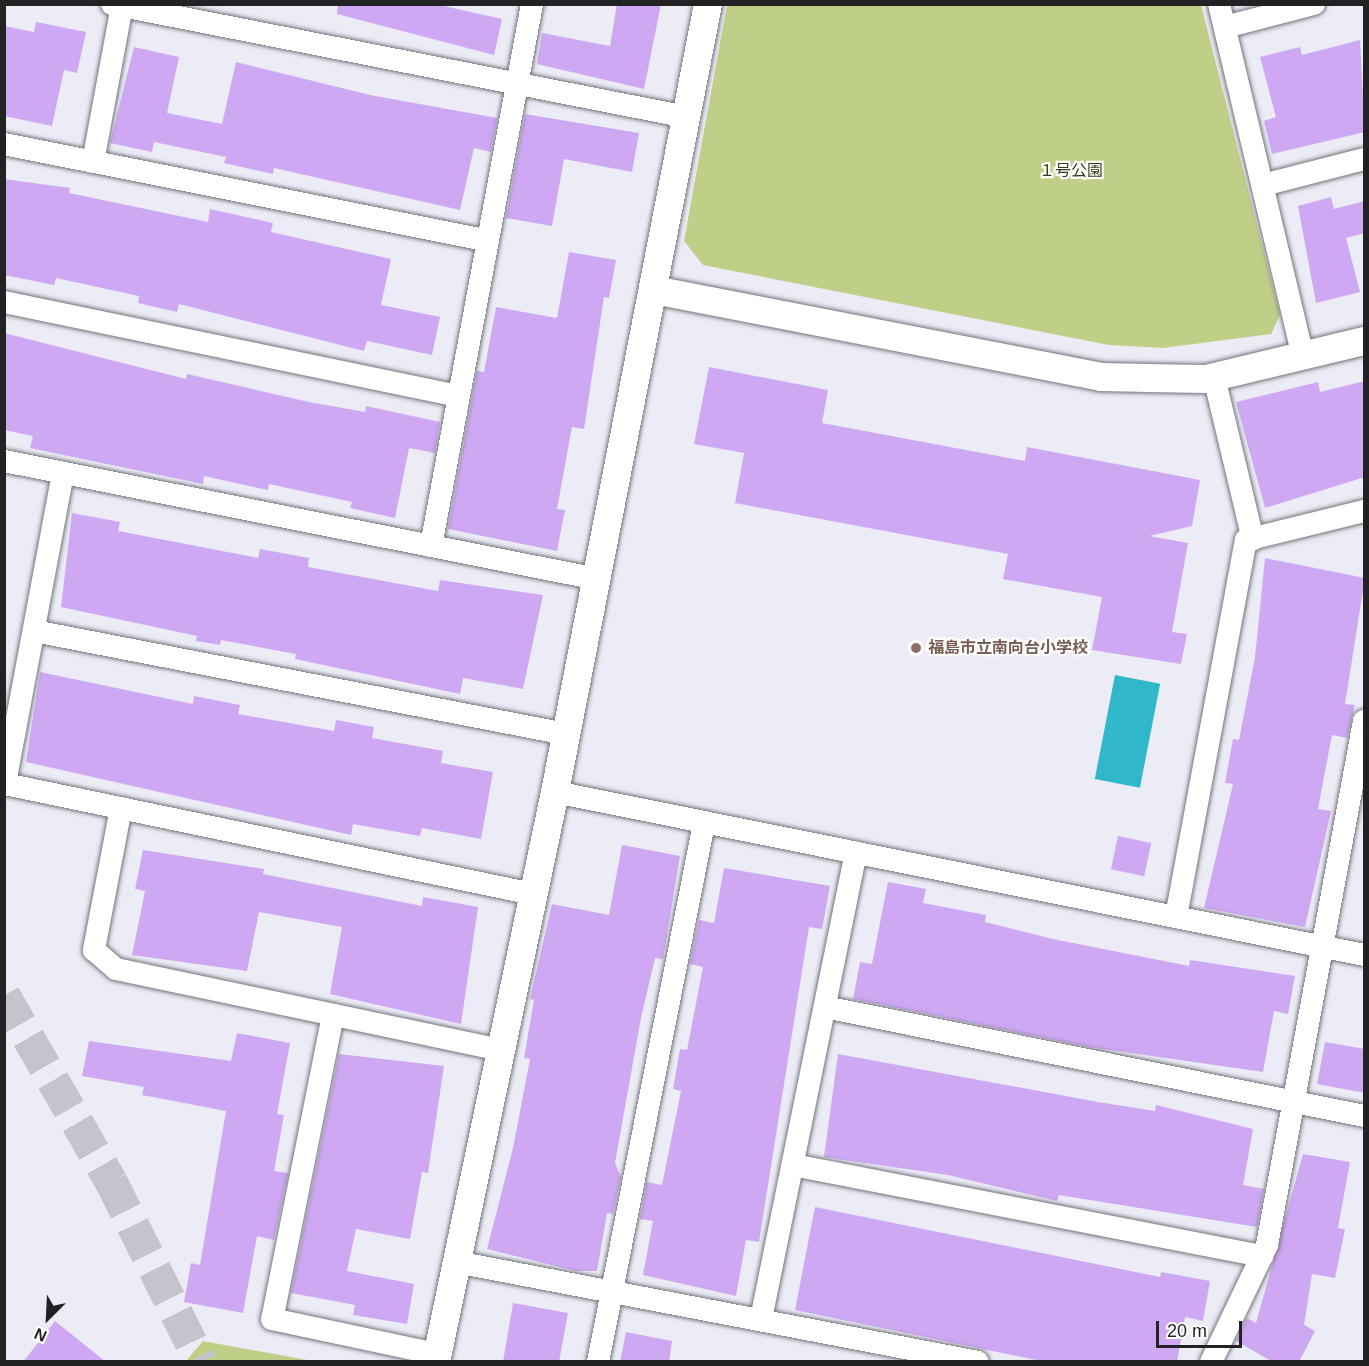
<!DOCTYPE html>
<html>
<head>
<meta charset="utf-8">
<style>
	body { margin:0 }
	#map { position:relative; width:1369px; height:1366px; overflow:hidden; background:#ececf6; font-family:Arial,"Noto Sans JP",sans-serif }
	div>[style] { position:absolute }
	.green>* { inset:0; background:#c0cf88 }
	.water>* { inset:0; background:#31b7ca; transform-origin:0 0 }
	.building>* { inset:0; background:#cfa8f4; transform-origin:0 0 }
	.trunk-tunnel>* { height:33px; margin-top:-16.5px; transform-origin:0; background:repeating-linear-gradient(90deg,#c4c4cc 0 33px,transparent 0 49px) }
	.roads { filter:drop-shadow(0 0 2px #73747c) drop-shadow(0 0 2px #73747c) }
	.minor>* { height:22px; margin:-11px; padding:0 11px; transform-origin:11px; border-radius:11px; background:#fff }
	.tertiary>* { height:28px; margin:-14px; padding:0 14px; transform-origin:14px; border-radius:14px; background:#fff }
	.dots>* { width:16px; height:16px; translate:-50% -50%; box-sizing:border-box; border:3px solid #fff; border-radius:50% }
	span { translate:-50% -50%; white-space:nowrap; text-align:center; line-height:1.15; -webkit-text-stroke:4.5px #fff; paint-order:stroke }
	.park-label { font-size:16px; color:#363d18 }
	.education-label { font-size:16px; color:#785e54; font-weight:700 }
	.left { translate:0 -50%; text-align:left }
	.frame { position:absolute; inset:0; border:6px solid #222225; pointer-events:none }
	.north { position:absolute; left:18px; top:1288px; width:60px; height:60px; -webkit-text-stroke:4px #fff; paint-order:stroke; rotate:204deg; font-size:16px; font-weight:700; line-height:24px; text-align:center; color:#222225 }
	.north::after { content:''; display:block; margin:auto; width:21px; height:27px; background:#222225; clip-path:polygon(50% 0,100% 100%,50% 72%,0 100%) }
	.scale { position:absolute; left:1156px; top:1321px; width:86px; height:27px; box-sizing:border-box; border:3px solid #222225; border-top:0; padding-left:8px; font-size:18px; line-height:21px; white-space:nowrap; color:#222225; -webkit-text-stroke:4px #fff; paint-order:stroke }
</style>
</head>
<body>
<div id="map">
	<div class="green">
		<div style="clip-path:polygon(727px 5px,1201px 5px,1280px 315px,1271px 334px,1163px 348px,1109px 345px,703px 265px,684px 241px)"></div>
		<div style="clip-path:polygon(203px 1341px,313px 1361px,186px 1361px)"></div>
	</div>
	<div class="water">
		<div style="left:1115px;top:675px;width:46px;height:106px;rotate:11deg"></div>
	</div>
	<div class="building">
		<div style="clip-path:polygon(338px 4px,435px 4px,502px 19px,494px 55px,337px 14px)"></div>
		<div style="clip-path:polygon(617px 4px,661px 4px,644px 89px,537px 64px,542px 33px,610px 46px)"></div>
		<div style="clip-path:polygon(36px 22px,86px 32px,77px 73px,64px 70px,52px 126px,4px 116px,4px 26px,34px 32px)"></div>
		<div style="clip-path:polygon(1360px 40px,1365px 132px,1272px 154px,1264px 121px,1276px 117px,1260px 57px,1300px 47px,1302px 55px)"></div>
		<div style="clip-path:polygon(134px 47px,179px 57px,167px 113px,222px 124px,236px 62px,370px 95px,497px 118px,491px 152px,474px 148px,460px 210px,274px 168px,273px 174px,224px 163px,226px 157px,154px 142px,152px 152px,110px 143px)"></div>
		<div style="clip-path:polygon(525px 114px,639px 133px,632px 172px,564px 159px,552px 226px,506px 218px)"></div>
		<div style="clip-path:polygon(4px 179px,70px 188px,69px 193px,208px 222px,210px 209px,273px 223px,271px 232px,391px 259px,381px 305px,440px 317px,432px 355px,367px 341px,364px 351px,179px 304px,177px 312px,138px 303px,139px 296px,56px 278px,54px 285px,4px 275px)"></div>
		<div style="clip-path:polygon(1331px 197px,1334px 209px,1365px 201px,1365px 233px,1346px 238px,1360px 292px,1316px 303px,1298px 206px)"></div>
		<div style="clip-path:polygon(569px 252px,616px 260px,609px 298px,604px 297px,584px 429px,572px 427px,557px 509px,565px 510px,557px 551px,448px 529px,477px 371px,484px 372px,496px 307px,557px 318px)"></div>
		<div style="clip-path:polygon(4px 333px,186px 379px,187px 374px,309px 402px,365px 412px,366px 406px,440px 422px,435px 453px,409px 448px,395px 518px,350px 508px,352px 502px,269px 484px,268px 490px,204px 476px,203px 484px,30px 448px,33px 436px,4px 430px)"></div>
		<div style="clip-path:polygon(709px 367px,828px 390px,822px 423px,1025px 461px,1027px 447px,1200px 480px,1192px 526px,1149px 536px,1188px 543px,1172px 632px,1187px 634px,1181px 664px,1092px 650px,1102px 597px,1003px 579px,1008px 554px,735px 503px,744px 453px,694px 444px)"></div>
		<div style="clip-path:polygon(1365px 381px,1365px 477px,1265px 508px,1236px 402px,1318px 382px,1320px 392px)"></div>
		<div style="clip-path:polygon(72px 513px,120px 522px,118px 531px,258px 558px,260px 549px,309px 558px,308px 567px,438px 591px,440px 580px,543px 595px,523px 689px,463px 678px,460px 694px,295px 659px,296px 654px,221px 640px,220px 645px,196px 641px,197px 636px,61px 607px)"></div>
		<div style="clip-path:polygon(1265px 558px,1365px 578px,1345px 704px,1355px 705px,1347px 738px,1332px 735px,1318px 809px,1331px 811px,1305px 927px,1204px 908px,1233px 784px,1225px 783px,1233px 739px,1239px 740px,1255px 657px)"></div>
		<div style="clip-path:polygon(40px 672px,193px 704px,194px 696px,240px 705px,238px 714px,334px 731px,336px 720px,374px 727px,372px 738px,443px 751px,441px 763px,493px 772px,481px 839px,422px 828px,420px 836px,353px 824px,351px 835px,26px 762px)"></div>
		<div style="left:1118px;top:836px;width:34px;height:34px;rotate:12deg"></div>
		<div style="clip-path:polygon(622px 845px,680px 856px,663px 959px,655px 958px,641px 1018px,615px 1163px,621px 1177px,613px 1214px,607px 1213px,597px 1271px,576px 1271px,487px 1249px,513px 1148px,530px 1059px,524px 1058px,534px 1000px,530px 999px,552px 904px,609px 915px)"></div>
		<div style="clip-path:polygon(143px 850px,264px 869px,263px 874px,422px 906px,423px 897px,478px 907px,461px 1024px,330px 994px,342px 927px,259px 912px,247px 971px,132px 955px,145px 891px,135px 889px)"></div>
		<div style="clip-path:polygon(724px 868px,830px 886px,822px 929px,809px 927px,759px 1242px,746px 1240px,736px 1296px,643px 1275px,653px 1221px,640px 1219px,647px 1182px,662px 1185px,681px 1091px,673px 1089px,680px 1049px,687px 1050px,703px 967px,690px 964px,699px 920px,714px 923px)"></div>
		<div style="clip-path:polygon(888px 882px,926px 889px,923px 903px,986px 915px,985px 922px,1053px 939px,1189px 966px,1190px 960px,1295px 976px,1288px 1014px,1274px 1011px,1263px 1072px,1089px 1047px,853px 999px,860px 962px,872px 964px)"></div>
		<div style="clip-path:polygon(237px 1033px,290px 1043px,277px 1114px,284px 1115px,274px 1171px,288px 1173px,274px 1240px,257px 1236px,243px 1313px,184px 1302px,191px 1263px,200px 1265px,226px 1111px,142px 1095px,144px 1087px,82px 1076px,89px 1041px,231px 1061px)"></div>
		<div style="clip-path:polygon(1325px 1042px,1365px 1049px,1365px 1093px,1317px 1084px)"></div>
		<div style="clip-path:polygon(339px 1054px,444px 1066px,428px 1173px,422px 1172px,410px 1239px,356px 1229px,347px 1271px,414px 1284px,407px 1324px,353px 1315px,355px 1305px,291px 1293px)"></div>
		<div style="clip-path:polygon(838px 1054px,1098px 1102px,1155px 1111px,1156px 1105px,1253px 1129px,1243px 1185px,1264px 1189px,1257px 1227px,1059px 1195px,1057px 1201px,948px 1175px,824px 1157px)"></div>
		<div style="clip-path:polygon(1303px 1154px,1350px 1162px,1338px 1228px,1345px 1229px,1335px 1278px,1312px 1274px,1304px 1325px,1315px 1331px,1299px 1362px,1273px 1362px,1236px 1341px,1247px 1318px,1256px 1323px)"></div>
		<div style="clip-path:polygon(815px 1207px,1160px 1277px,1161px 1272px,1210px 1281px,1203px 1321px,1185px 1317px,1177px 1362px,1046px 1362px,795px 1310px)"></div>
		<div style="clip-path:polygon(513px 1303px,568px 1313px,559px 1362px,503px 1362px)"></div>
		<div style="clip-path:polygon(55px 1321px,106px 1362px,23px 1362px)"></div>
		<div style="clip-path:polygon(626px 1332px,672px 1341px,669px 1362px,620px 1362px)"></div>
	</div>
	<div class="trunk-tunnel">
		<div style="left:4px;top:995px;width:215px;rotate:60.1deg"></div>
		<div style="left:111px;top:1181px;width:202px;rotate:63.6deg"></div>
	</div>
	<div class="roads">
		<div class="minor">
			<div style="left:112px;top:4px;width:586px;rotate:11.12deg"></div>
			<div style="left:1219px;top:4px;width:362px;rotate:76.6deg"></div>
			<div style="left:1225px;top:27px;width:92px;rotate:-14.5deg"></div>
			<div style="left:4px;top:144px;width:491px;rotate:11.3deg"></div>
			<div style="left:93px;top:162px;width:159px;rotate:-79.5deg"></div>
			<div style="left:1263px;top:185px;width:104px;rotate:-14.4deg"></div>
			<div style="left:4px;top:302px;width:464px;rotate:11.7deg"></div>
			<div style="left:1214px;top:377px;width:167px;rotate:76.5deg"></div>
			<div style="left:4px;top:461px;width:605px;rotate:11.25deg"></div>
			<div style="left:63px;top:473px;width:316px;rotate:100.6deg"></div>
			<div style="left:5px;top:784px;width:539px;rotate:11.77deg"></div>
			<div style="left:431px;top:546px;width:551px;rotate:-79.44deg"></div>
			<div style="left:34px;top:631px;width:542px;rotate:10.96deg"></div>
			<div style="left:555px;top:792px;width:825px;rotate:11.39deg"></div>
			<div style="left:121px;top:808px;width:145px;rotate:100.8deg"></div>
			<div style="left:94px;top:950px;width:29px;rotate:41deg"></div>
			<div style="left:116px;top:969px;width:392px;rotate:11.9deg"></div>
			<div style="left:1176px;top:917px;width:383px;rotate:-79.5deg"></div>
			<div style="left:1246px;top:540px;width:122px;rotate:-13.8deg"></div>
			<div style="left:825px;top:1007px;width:550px;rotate:11.43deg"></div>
			<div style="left:333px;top:1015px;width:310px;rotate:101.3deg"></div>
			<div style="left:272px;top:1319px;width:169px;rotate:12deg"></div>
			<div style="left:793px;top:1165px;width:478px;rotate:11deg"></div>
			<div style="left:456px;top:1262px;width:531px;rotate:10.84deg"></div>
			<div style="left:761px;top:1319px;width:476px;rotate:-78.5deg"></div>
			<div style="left:598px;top:1362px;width:549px;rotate:-78.87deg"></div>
			<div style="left:1211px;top:1362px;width:130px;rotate:-64.4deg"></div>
			<div style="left:1267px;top:1245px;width:533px;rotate:-79.51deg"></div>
		</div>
		<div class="tertiary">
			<div style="left:654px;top:290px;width:455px;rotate:11deg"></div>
			<div style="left:1101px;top:377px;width:105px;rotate:1.1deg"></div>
			<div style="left:1206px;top:379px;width:163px;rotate:-13.5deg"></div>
			<div style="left:436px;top:1362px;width:582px;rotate:-78.21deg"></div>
			<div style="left:555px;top:792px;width:803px;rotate:-79.01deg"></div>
		</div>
	</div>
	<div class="dots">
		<div style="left:916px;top:648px;background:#8d6e63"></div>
	</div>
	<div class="park-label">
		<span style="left:1071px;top:171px">１号公園</span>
	</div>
	<div class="education-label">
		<span class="left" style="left:928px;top:648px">福島市立南向台小学校</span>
	</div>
	<div class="frame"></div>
	<div class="north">N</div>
	<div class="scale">20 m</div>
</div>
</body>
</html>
